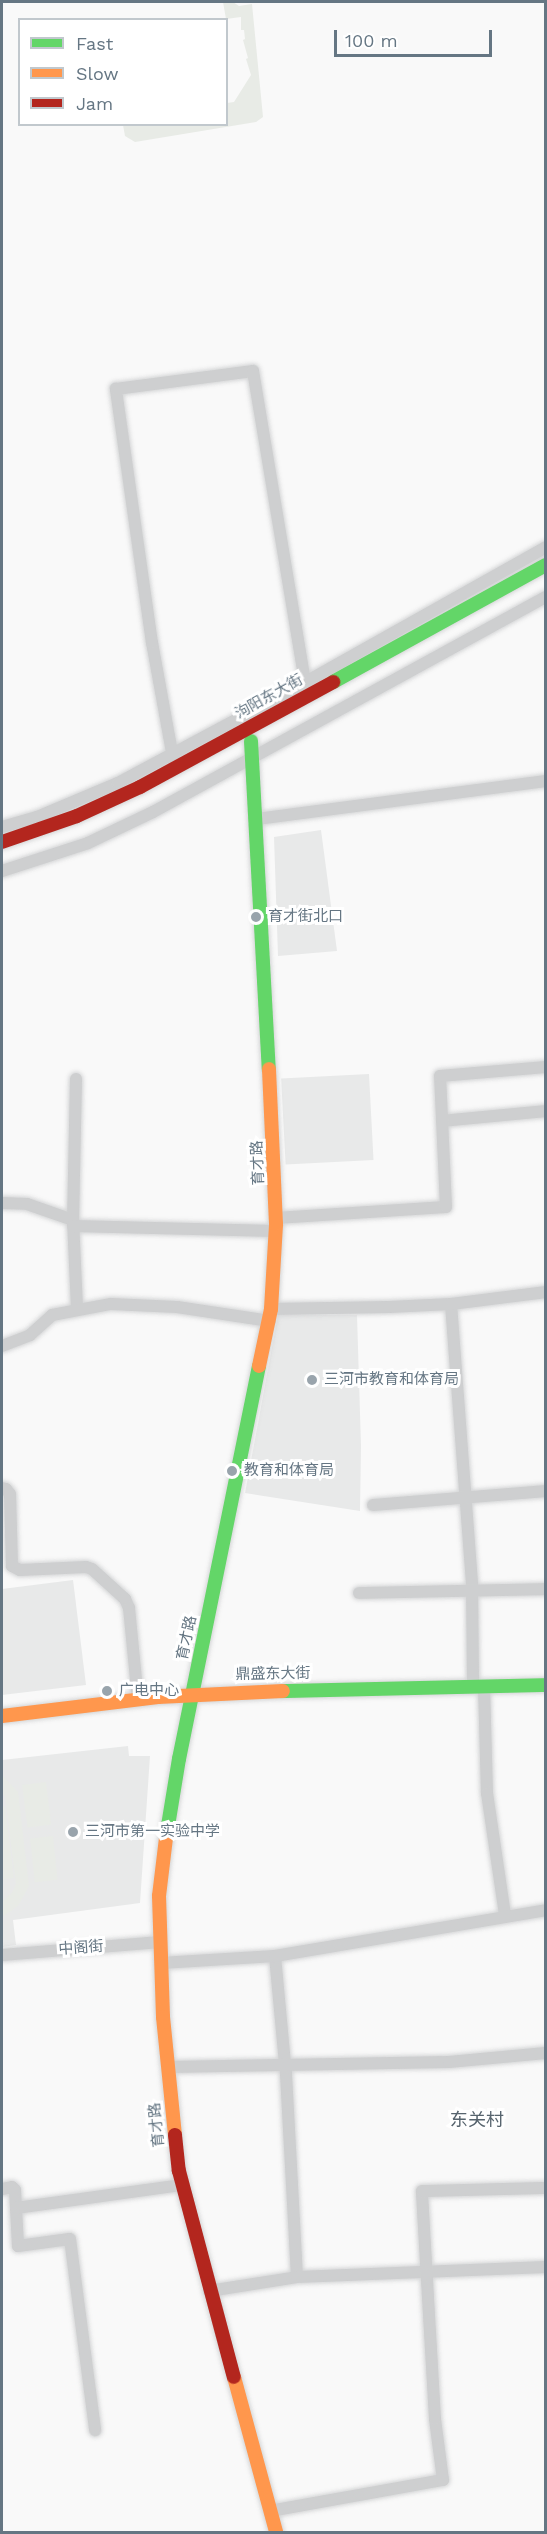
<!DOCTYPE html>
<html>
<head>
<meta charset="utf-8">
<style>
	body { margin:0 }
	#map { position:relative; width:547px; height:2534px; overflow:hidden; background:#f9f9f9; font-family:"Work Sans","Noto Sans SC",sans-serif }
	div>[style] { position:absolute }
	.built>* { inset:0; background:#e8e9e9; transform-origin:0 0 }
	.green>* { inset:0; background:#e8ebe6; transform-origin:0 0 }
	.roads { filter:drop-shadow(0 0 2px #d5d6d7) drop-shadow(0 0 2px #d5d6d7) }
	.street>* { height:12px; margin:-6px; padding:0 6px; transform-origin:6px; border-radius:6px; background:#cecfd0 }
	.fast>* { height:14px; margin:-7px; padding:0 7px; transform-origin:7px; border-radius:7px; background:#63d668 }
	.slow>* { height:14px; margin:-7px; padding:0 7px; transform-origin:7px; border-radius:7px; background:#ff974d }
	.jam>* { height:14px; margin:-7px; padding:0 7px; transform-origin:7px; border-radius:7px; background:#b3261e }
	.dots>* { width:16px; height:16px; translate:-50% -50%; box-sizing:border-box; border:3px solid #fff; border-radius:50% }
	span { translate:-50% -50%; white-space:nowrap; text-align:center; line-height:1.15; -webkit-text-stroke:6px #fff; paint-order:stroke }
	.street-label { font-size:15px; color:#657683 }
	.poi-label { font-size:15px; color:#657683 }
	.left { translate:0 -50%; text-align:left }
	.quarter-label { font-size:18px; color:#57646e }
	.frame { position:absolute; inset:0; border:3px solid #657683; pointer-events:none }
	.legend { position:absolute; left:18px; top:18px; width:210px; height:108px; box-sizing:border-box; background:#fff; border:2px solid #c1c8cd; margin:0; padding:8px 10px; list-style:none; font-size:18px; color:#657683 }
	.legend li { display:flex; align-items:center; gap:12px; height:30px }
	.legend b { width:30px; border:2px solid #c1c8cd }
	.scale { position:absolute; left:334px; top:30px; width:158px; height:27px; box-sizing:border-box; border:3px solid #657683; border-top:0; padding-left:8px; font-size:18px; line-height:21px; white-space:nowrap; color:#657683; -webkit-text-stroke:4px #fff; paint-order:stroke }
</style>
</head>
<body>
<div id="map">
	<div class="built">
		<div style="clip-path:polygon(321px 830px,337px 951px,278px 956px,274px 837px)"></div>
		<div style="left:369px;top:1074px;width:86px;height:88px;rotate:87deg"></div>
		<div style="clip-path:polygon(278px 1315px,357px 1315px,361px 1446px,360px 1511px,245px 1493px)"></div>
		<div style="clip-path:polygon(73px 1580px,86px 1685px,2px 1695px,2px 1589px)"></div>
		<div style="clip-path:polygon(128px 1746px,129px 1756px,150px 1756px,140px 1903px,13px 1920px,16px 1945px,2px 1947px,2px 1760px)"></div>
	</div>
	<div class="green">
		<div style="clip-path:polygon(223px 2px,233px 2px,239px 6px,252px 4px,263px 117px,256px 122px,135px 142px,125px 136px,123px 125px,226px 124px,227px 103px,234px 102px,251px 75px,246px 59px,248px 58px,243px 40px,245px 39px,244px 30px,241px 30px,241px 17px,226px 19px)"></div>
		<div style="clip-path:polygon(2px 1775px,18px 1792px,29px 1886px,18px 1906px,2px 1917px,2px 1902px,12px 1893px,16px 1884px,5px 1797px,2px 1792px)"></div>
		<div style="left:46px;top:1782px;width:43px;height:24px;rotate:83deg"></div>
		<div style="clip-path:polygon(5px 1806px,14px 1878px,2px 1880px,2px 1807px)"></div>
		<div style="left:53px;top:1836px;width:44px;height:23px;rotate:84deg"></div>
	</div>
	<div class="roads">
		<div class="street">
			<div style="left:175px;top:769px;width:128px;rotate:-100.3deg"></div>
			<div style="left:152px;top:643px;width:257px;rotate:-98.1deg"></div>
			<div style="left:116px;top:389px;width:138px;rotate:-7.5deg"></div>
			<div style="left:253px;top:371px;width:328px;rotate:80.5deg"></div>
			<div style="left:257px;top:819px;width:291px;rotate:-7.5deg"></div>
			<div style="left:2px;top:827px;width:36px;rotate:-16deg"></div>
			<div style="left:37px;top:817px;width:88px;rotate:-22.8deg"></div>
			<div style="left:118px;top:783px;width:201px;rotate:-28.2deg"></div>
			<div style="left:295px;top:688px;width:288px;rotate:-29.3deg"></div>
			<div style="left:2px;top:871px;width:90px;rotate:-18deg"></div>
			<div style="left:88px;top:843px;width:72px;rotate:-25.5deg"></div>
			<div style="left:153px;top:812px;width:448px;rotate:-28.7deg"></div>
			<div style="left:76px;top:1079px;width:141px;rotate:91.2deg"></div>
			<div style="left:73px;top:1220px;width:88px;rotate:87.4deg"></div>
			<div style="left:442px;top:1121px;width:104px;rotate:-5.5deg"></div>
			<div style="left:2px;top:1203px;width:25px;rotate:2deg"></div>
			<div style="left:27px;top:1204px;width:49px;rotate:19.2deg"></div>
			<div style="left:276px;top:1218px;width:170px;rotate:-3.7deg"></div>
			<div style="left:446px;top:1207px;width:131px;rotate:-92.6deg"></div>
			<div style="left:440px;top:1076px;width:106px;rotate:-4.9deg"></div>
			<div style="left:73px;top:1226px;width:202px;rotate:1.4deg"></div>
			<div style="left:451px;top:1304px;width:282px;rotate:85.7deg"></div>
			<div style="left:472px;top:1585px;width:102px;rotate:89.4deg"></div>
			<div style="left:271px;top:1309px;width:118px;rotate:-1deg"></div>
			<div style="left:389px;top:1307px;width:62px;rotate:-2.8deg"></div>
			<div style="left:451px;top:1304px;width:96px;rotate:-7.2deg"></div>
			<div style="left:2px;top:1346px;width:30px;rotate:-21deg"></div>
			<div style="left:30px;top:1335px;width:30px;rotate:-42deg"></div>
			<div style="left:52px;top:1315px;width:60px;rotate:-10.6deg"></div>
			<div style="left:111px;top:1304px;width:66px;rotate:2.6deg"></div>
			<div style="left:177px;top:1307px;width:94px;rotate:8.6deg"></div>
			<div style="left:2px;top:1488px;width:4px;rotate:14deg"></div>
			<div style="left:6px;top:1489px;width:6px;rotate:51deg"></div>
			<div style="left:10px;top:1494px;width:72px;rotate:88.4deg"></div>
			<div style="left:12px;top:1566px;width:9px;rotate:27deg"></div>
			<div style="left:20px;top:1570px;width:66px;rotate:-2.6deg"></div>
			<div style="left:86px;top:1567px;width:6px;rotate:18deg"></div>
			<div style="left:92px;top:1569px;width:45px;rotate:42.3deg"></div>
			<div style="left:125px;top:1599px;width:10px;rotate:66deg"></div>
			<div style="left:129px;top:1608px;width:92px;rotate:84.4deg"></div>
			<div style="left:373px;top:1505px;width:174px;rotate:-4.6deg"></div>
			<div style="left:359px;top:1593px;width:187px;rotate:-1.2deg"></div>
			<div style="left:484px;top:1686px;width:107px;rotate:88.4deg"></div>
			<div style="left:487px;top:1793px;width:123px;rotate:81.6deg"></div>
			<div style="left:2px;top:1955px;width:159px;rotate:-4.7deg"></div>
			<div style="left:275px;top:1956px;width:119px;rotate:84.7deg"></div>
			<div style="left:286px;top:2074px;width:203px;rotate:86.9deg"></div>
			<div style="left:161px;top:1963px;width:114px;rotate:-3.5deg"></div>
			<div style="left:275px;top:1956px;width:275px;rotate:-9.6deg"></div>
			<div style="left:168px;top:2067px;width:281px;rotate:-1deg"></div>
			<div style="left:449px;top:2062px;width:97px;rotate:-5.3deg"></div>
			<div style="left:2px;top:2189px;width:10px;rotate:-11deg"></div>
			<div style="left:12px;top:2187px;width:4px;rotate:45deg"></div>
			<div style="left:15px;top:2190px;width:56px;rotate:86.9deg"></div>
			<div style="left:18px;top:2246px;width:52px;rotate:-7.7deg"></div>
			<div style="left:70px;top:2239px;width:193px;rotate:82.5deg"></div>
			<div style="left:16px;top:2208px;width:168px;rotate:-7.9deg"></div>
			<div style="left:209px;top:2291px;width:89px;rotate:-9deg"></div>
			<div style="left:297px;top:2277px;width:249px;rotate:-2.3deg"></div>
			<div style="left:270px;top:2511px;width:176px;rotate:-10.2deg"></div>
			<div style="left:443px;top:2480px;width:62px;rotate:-97.5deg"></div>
			<div style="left:435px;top:2419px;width:228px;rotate:-93.3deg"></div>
			<div style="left:422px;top:2191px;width:124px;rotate:-1.4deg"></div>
		</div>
		<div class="fast">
			<div style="left:333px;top:682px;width:243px;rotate:-28.8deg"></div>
			<div style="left:251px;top:741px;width:328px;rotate:86.9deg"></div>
			<div style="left:283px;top:1691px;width:263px;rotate:-1.3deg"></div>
			<div style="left:166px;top:1838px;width:80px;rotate:-80.7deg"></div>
			<div style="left:179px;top:1759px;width:401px;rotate:-78.5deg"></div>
		</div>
		<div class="slow">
			<div style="left:259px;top:1366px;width:58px;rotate:-78.1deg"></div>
			<div style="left:271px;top:1309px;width:85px;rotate:-86.6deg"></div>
			<div style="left:276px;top:1224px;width:155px;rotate:-92.6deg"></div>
			<div style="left:2px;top:1716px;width:157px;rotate:-6.9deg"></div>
			<div style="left:158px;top:1697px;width:125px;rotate:-2.7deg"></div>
			<div style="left:166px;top:1838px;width:58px;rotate:96.9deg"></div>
			<div style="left:159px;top:1896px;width:121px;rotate:88.1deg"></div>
			<div style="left:163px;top:2017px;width:119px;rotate:84.2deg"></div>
			<div style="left:234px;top:2377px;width:161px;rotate:74.8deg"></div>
		</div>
		<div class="jam">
			<div style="left:2px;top:842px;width:79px;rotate:-19.1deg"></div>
			<div style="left:77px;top:816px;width:69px;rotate:-24.7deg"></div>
			<div style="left:140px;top:787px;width:220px;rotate:-28.5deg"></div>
			<div style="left:175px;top:2135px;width:36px;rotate:84deg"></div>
			<div style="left:179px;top:2171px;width:213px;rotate:75.1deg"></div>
		</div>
	</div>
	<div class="dots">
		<div style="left:256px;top:917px;background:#99a4ac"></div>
		<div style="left:312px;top:1380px;background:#99a4ac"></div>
		<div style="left:232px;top:1471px;background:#99a4ac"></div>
		<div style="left:107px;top:1691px;background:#99a4ac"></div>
		<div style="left:73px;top:1832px;background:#99a4ac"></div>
	</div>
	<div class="street-label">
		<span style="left:269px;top:697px;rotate:-29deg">泃阳东大街</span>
		<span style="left:258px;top:1163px;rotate:-92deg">育才路</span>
		<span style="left:187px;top:1638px;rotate:-78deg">育才路</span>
		<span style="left:273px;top:1674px;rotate:-1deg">鼎盛东大街</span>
		<span style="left:81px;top:1948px;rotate:-4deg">中阁街</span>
		<span style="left:157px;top:2125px;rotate:-96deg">育才路</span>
	</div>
	<div class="poi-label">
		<span class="left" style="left:268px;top:917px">育才街北口</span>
		<span class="left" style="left:324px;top:1380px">三河市教育和体育局</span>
		<span class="left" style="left:244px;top:1471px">教育和体育局</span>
		<span class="left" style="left:119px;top:1691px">广电中心</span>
		<span class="left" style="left:85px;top:1832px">三河市第一实验中学</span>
	</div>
	<div class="quarter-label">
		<span style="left:477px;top:2120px">东关村</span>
	</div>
	<div class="frame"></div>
	<ul class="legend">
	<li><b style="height:8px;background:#63d668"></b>Fast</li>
	<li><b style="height:8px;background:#ff974d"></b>Slow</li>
	<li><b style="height:8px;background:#b3261e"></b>Jam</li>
	</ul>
	<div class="scale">100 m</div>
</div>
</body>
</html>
